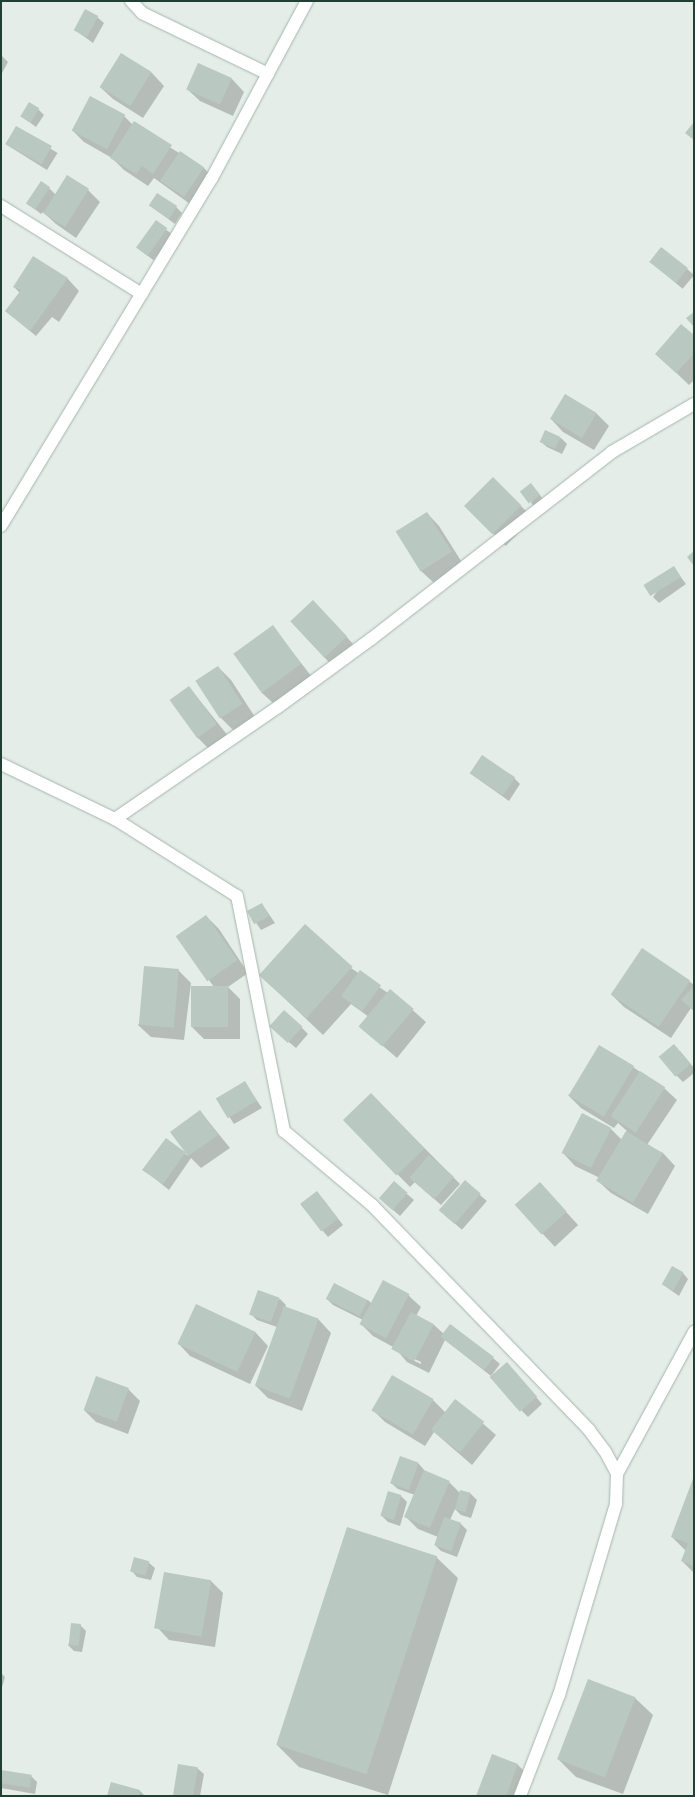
<!DOCTYPE html>
<html>
<head>
<meta charset="utf-8">
<style>
	body { margin:0 }
	#map { position:relative; width:695px; height:1797px; overflow:hidden; background:#e4ede8; font-family:"Work Sans",sans-serif }
	div>[style] { position:absolute }
	.shadow>* { inset:0; background:#0003; transform-origin:0 0 }
	.building>* { inset:0; background:#b9c8c0; transform-origin:0 0 }
	.roads { filter:drop-shadow(0 0 1px #a6b5ae) drop-shadow(0 0 1px #a6b5ae) }
	.minor>* { height:12px; margin:-6px; padding:0 6px; transform-origin:6px; border-radius:6px; background:#fff }
	span { translate:-50% -50%; white-space:nowrap; text-align:center; line-height:1.15; -webkit-text-stroke:3px #f5faf6; paint-order:stroke }
	.frame { position:absolute; inset:0; border:2px solid #233f33; pointer-events:none }
</style>
</head>
<body>
<div id="map">
	<div class="shadow">
		<div style="clip-path:polygon(97px 17px,104px 23px,93px 43px,75px 30px)"></div>
		<div style="clip-path:polygon(121px 54px,152px 73px,164px 86px,143px 118px,113px 99px,100px 87px)"></div>
		<div style="clip-path:polygon(1px 55px,8px 62px,1px 75px)"></div>
		<div style="clip-path:polygon(199px 64px,232px 79px,244px 92px,233px 116px,200px 101px,187px 89px)"></div>
		<div style="clip-path:polygon(38px 109px,44px 115px,36px 127px,21px 116px)"></div>
		<div style="clip-path:polygon(124px 116px,133px 125px,204px 168px,216px 181px,197px 209px,154px 178px,148px 186px,124px 170px,112px 158px,84px 142px,72px 130px)"></div>
		<div style="left:16px;top:127px;width:49px;height:20px;rotate:32deg"></div>
		<div style="clip-path:polygon(49px 188px,55px 194px,88px 190px,100px 202px,76px 238px,56px 224px,43px 212px,41px 214px,27px 203px)"></div>
		<div style="clip-path:polygon(149px 205px,176px 207px,182px 213px,175px 224px)"></div>
		<div style="left:156px;top:222px;width:21px;height:32px;rotate:37deg"></div>
		<div style="left:662px;top:248px;width:42px;height:18px;rotate:40deg"></div>
		<div style="clip-path:polygon(67px 278px,79px 291px,59px 322px,52px 317px,36px 336px,6px 311px,20px 293px,14px 287px)"></div>
		<div style="clip-path:polygon(694px 337px,694px 380px,689px 385px,669px 366px)"></div>
		<div style="clip-path:polygon(565px 395px,597px 414px,609px 426px,594px 450px,563px 432px,551px 419px)"></div>
		<div style="clip-path:polygon(561px 438px,567px 444px,562px 454px,547px 447px,540px 441px)"></div>
		<div style="left:493px;top:478px;width:57px;height:39px;rotate:45deg"></div>
		<div style="clip-path:polygon(537px 491px,545px 502px,537px 509px,531px 503px)"></div>
		<div style="clip-path:polygon(427px 513px,439px 526px,463px 564px,434px 583px,421px 571px,397px 532px)"></div>
		<div style="clip-path:polygon(674px 568px,686px 584px,659px 603px,653px 597px)"></div>
		<div style="left:313px;top:601px;width:67px;height:30px;rotate:47deg"></div>
		<div style="clip-path:polygon(272px 626px,312px 677px,274px 704px,261px 692px)"></div>
		<div style="clip-path:polygon(218px 667px,231px 680px,255px 717px,234px 731px,221px 718px)"></div>
		<div style="clip-path:polygon(189px 687px,229px 737px,211px 751px,198px 738px)"></div>
		<div style="clip-path:polygon(471px 774px,514px 778px,520px 784px,509px 801px)"></div>
		<div style="clip-path:polygon(262px 904px,275px 923px,261px 930px,248px 911px)"></div>
		<div style="clip-path:polygon(206px 916px,219px 929px,248px 973px,228px 987px,240px 999px,240px 1039px,204px 1039px,192px 1027px,192px 987px,214px 987px,177px 936px)"></div>
		<div style="clip-path:polygon(351px 968px,388px 993px,390px 990px,426px 1022px,397px 1058px,361px 1027px,369px 1017px,351px 1004px,323px 1035px,259px 974px)"></div>
		<div style="clip-path:polygon(178px 970px,191px 983px,184px 1040px,151px 1037px,138px 1025px)"></div>
		<div style="clip-path:polygon(689px 981px,694px 985px,694px 1011px,691px 1008px,671px 1038px,624px 1007px,612px 995px)"></div>
		<div style="clip-path:polygon(302px 1028px,308px 1034px,296px 1048px,277px 1032px)"></div>
		<div style="clip-path:polygon(680px 1051px,694px 1068px,694px 1073px,683px 1082px,677px 1076px)"></div>
		<div style="clip-path:polygon(633px 1067px,664px 1088px,677px 1100px,647px 1145px,663px 1153px,675px 1166px,648px 1214px,611px 1193px,598px 1181px,600px 1178px,575px 1166px,563px 1153px,582px 1115px,611px 1129px,622px 1140px,627px 1131px,618px 1123px,614px 1128px,581px 1108px,568px 1095px)"></div>
		<div style="clip-path:polygon(245px 1083px,262px 1108px,234px 1124px,217px 1098px)"></div>
		<div style="clip-path:polygon(371px 1094px,460px 1184px,441px 1205px,415px 1182px,410px 1187px,344px 1120px)"></div>
		<div style="clip-path:polygon(200px 1111px,230px 1148px,201px 1168px,191px 1158px,169px 1190px,144px 1170px,166px 1139px,188px 1156px)"></div>
		<div style="left:465px;top:1182px;width:29px;height:38px;rotate:41deg"></div>
		<div style="clip-path:polygon(394px 1183px,414px 1200px,400px 1216px,386px 1204px)"></div>
		<div style="left:540px;top:1184px;width:56px;height:32px;rotate:47deg"></div>
		<div style="clip-path:polygon(323px 1199px,343px 1225px,328px 1237px,301px 1205px)"></div>
		<div style="clip-path:polygon(682px 1272px,688px 1279px,679px 1296px,662px 1284px)"></div>
		<div style="clip-path:polygon(evenodd,384px 1282px,408px 1295px,421px 1307px,416px 1316px,434px 1325px,444px 1334px,451px 1325px,493px 1358px,500px 1364px,491px 1376px,445px 1340px,429px 1373px,407px 1362px,395px 1348px,373px 1336px,361px 1324px,363px 1320px,333px 1305px,327px 1299px,368px 1300px,372px 1304px,384px 1282px,408px 1356px,421px 1362px,421px 1364px,408px 1358px,408px 1356px)"></div>
		<div style="clip-path:polygon(280px 1299px,286px 1305px,285px 1308px,319px 1320px,331px 1333px,302px 1411px,268px 1398px,256px 1386px,277px 1327px,257px 1320px,251px 1314px)"></div>
		<div style="clip-path:polygon(197px 1306px,256px 1333px,268px 1346px,250px 1384px,190px 1356px,178px 1343px)"></div>
		<div style="clip-path:polygon(513px 1370px,542px 1404px,528px 1417px,522px 1411px)"></div>
		<div style="clip-path:polygon(128px 1389px,140px 1401px,128px 1434px,96px 1422px,84px 1410px)"></div>
		<div style="clip-path:polygon(433px 1400px,446px 1413px,456px 1400px,496px 1435px,472px 1465px,434px 1432px,425px 1446px,385px 1422px,373px 1410px)"></div>
		<div style="clip-path:polygon(401px 1457px,419px 1464px,425px 1471px,449px 1482px,460px 1493px,471px 1494px,477px 1500px,471px 1518px,461px 1515px,455px 1509px,450px 1520px,461px 1524px,467px 1530px,457px 1557px,441px 1551px,435px 1545px,438px 1537px,418px 1529px,406px 1517px,415px 1495px,398px 1489px,391px 1483px)"></div>
		<div style="clip-path:polygon(694px 1478px,694px 1573px,682px 1561px,686px 1551px,672px 1537px)"></div>
		<div style="clip-path:polygon(401px 1496px,407px 1502px,400px 1526px,388px 1522px,382px 1516px)"></div>
		<div style="clip-path:polygon(436px 1557px,458px 1578px,388px 1795px,299px 1767px,277px 1745px)"></div>
		<div style="clip-path:polygon(148px 1562px,155px 1568px,151px 1580px,137px 1577px,131px 1570px)"></div>
		<div style="clip-path:polygon(211px 1581px,223px 1593px,215px 1647px,169px 1640px,157px 1627px)"></div>
		<div style="clip-path:polygon(80px 1625px,86px 1631px,82px 1652px,74px 1651px,68px 1645px)"></div>
		<div style="clip-path:polygon(1px 1673px,5px 1677px,1px 1691px)"></div>
		<div style="clip-path:polygon(635px 1698px,653px 1715px,623px 1794px,576px 1777px,558px 1759px)"></div>
		<div style="clip-path:polygon(493px 1755px,518px 1765px,530px 1777px,523px 1796px,477px 1796px)"></div>
		<div style="clip-path:polygon(197px 1768px,204px 1774px,200px 1796px,174px 1796px)"></div>
		<div style="clip-path:polygon(1px 1771px,31px 1776px,37px 1782px,35px 1794px,1px 1788px)"></div>
		<div style="clip-path:polygon(111px 1783px,140px 1791px,145px 1796px,108px 1796px)"></div>
	</div>
	<div class="building">
		<div style="left:85px;top:9px;width:15px;height:24px;rotate:28deg"></div>
		<div style="left:121px;top:53px;width:36px;height:40px;rotate:32deg"></div>
		<div style="left:198px;top:63px;width:37px;height:29px;rotate:24deg"></div>
		<div style="left:90px;top:96px;width:40px;height:39px;rotate:28deg"></div>
		<div style="left:29px;top:102px;width:12px;height:17px;rotate:31deg"></div>
		<div style="clip-path:polygon(134px 121px,172px 145px,153px 174px,142px 166px,136px 174px,110px 158px)"></div>
		<div style="clip-path:polygon(694px 122px,694px 140px,685px 133px)"></div>
		<div style="left:16px;top:126px;width:41px;height:21px;rotate:29deg"></div>
		<div style="left:180px;top:151px;width:29px;height:36px;rotate:34deg"></div>
		<div style="left:67px;top:175px;width:26px;height:45px;rotate:32deg"></div>
		<div style="left:41px;top:181px;width:11px;height:27px;rotate:34deg"></div>
		<div style="left:157px;top:193px;width:24px;height:15px;rotate:33deg"></div>
		<div style="left:156px;top:220px;width:14px;height:34px;rotate:36deg"></div>
		<div style="left:661px;top:247px;width:34px;height:19px;rotate:38deg"></div>
		<div style="clip-path:polygon(33px 256px,68px 278px,30px 331px,5px 311px,21px 290px,13px 287px)"></div>
		<div style="clip-path:polygon(694px 312px,694px 327px,686px 318px)"></div>
		<div style="clip-path:polygon(681px 324px,694px 335px,694px 354px,676px 373px,655px 354px)"></div>
		<div style="left:565px;top:394px;width:37px;height:29px;rotate:31deg"></div>
		<div style="left:545px;top:430px;width:17px;height:13px;rotate:24deg"></div>
		<div style="left:493px;top:477px;width:40px;height:41px;rotate:45deg"></div>
		<div style="left:531px;top:483px;width:15px;height:14px;rotate:53deg"></div>
		<div style="left:427px;top:512px;width:47px;height:37px;rotate:58deg"></div>
		<div style="clip-path:polygon(694px 551px,694px 566px,687px 557px)"></div>
		<div style="left:674px;top:566px;width:13px;height:36px;rotate:58deg"></div>
		<div style="left:313px;top:600px;width:50px;height:31px;rotate:47deg"></div>
		<div style="left:273px;top:625px;width:48px;height:49px;rotate:54deg"></div>
		<div style="left:218px;top:666px;width:45px;height:27px;rotate:57deg"></div>
		<div style="left:189px;top:686px;width:47px;height:24px;rotate:54deg"></div>
		<div style="left:482px;top:755px;width:40px;height:22px;rotate:34deg"></div>
		<div style="left:262px;top:903px;width:15px;height:17px;rotate:62deg"></div>
		<div style="left:206px;top:915px;width:55px;height:37px;rotate:55deg"></div>
		<div style="left:305px;top:924px;width:64px;height:69px;rotate:42deg"></div>
		<div style="left:642px;top:948px;width:58px;height:56px;rotate:34deg"></div>
		<div style="left:144px;top:966px;width:35px;height:59px;rotate:5deg"></div>
		<div style="left:360px;top:970px;width:26px;height:32px;rotate:36deg"></div>
		<div style="left:191px;top:986px;width:37px;height:41px"></div>
		<div style="clip-path:polygon(692px 988px,694px 990px,694px 1011px,681px 1000px)"></div>
		<div style="left:390px;top:989px;width:31px;height:49px;rotate:40deg"></div>
		<div style="left:284px;top:1010px;width:25px;height:22px;rotate:42deg"></div>
		<div style="left:674px;top:1044px;width:26px;height:20px;rotate:50deg"></div>
		<div style="left:599px;top:1045px;width:41px;height:59px;rotate:31deg"></div>
		<div style="left:640px;top:1071px;width:30px;height:54px;rotate:33deg"></div>
		<div style="left:245px;top:1081px;width:23px;height:34px;rotate:59deg"></div>
		<div style="left:371px;top:1093px;width:77px;height:39px;rotate:46deg"></div>
		<div style="clip-path:polygon(200px 1110px,218px 1135px,188px 1156px,185px 1153px,163px 1184px,142px 1170px,166px 1138px,185px 1152px,170px 1132px)"></div>
		<div style="left:582px;top:1113px;width:33px;height:45px;rotate:27deg"></div>
		<div style="left:626px;top:1131px;width:43px;height:58px;rotate:31deg"></div>
		<div style="left:429px;top:1155px;width:33px;height:30px;rotate:41deg"></div>
		<div style="left:465px;top:1180px;width:21px;height:40px;rotate:41deg"></div>
		<div style="left:394px;top:1181px;width:18px;height:23px;rotate:41deg"></div>
		<div style="left:540px;top:1182px;width:40px;height:34px;rotate:48deg"></div>
		<div style="left:317px;top:1191px;width:35px;height:21px;rotate:53deg"></div>
		<div style="left:672px;top:1266px;width:13px;height:21px;rotate:29deg"></div>
		<div style="left:383px;top:1280px;width:30px;height:50px;rotate:28deg"></div>
		<div style="left:334px;top:1283px;width:38px;height:18px;rotate:27deg"></div>
		<div style="left:258px;top:1290px;width:23px;height:26px;rotate:20deg"></div>
		<div style="left:196px;top:1304px;width:66px;height:44px;rotate:25deg"></div>
		<div style="left:284px;top:1306px;width:37px;height:85px;rotate:20deg"></div>
		<div style="left:411px;top:1312px;width:26px;height:42px;rotate:28deg"></div>
		<div style="left:450px;top:1324px;width:55px;height:16px;rotate:37deg"></div>
		<div style="left:507px;top:1362px;width:46px;height:23px;rotate:49deg"></div>
		<div style="left:392px;top:1375px;width:48px;height:41px;rotate:30deg"></div>
		<div style="left:96px;top:1376px;width:35px;height:36px;rotate:20deg"></div>
		<div style="left:455px;top:1399px;width:37px;height:39px;rotate:38deg"></div>
		<div style="left:400px;top:1456px;width:20px;height:29px;rotate:20deg"></div>
		<div style="left:424px;top:1470px;width:28px;height:51px;rotate:23deg"></div>
		<div style="clip-path:polygon(694px 1476px,694px 1566px,681px 1561px,688px 1543px,671px 1537px)"></div>
		<div style="left:460px;top:1490px;width:11px;height:20px;rotate:15deg"></div>
		<div style="left:388px;top:1491px;width:14px;height:26px;rotate:17deg"></div>
		<div style="left:444px;top:1517px;width:18px;height:30px;rotate:19deg"></div>
		<div style="left:347px;top:1527px;width:95px;height:229px;rotate:18deg"></div>
		<div style="left:134px;top:1557px;width:16px;height:15px;rotate:15deg"></div>
		<div style="left:164px;top:1572px;width:48px;height:57px;rotate:10deg"></div>
		<div style="left:71px;top:1623px;width:10px;height:22px;rotate:6deg"></div>
		<div style="left:588px;top:1679px;width:51px;height:86px;rotate:21deg"></div>
		<div style="clip-path:polygon(492px 1754px,518px 1764px,506px 1796px,476px 1796px)"></div>
		<div style="left:178px;top:1764px;width:20px;height:32px;rotate:9deg"></div>
		<div style="left:1px;top:1770px;width:31px;height:13px;rotate:9deg"></div>
		<div style="clip-path:polygon(111px 1782px,140px 1790px,139px 1796px,107px 1796px)"></div>
	</div>
	<div class="roads">
		<div class="minor">
			<div style="left:131px;top:1px;width:16px;rotate:47deg"></div>
			<div style="left:142px;top:13px;width:140px;rotate:25.8deg"></div>
			<div style="left:1px;top:206px;width:166px;rotate:32deg"></div>
			<div style="left:1px;top:526px;width:407px;rotate:-58.8deg"></div>
			<div style="left:212px;top:178px;width:201px;rotate:-61.8deg"></div>
			<div style="left:1px;top:764px;width:127px;rotate:25.8deg"></div>
			<div style="left:115px;top:819px;width:144px;rotate:32.3deg"></div>
			<div style="left:237px;top:896px;width:240px;rotate:78.7deg"></div>
			<div style="left:284px;top:1131px;width:115px;rotate:40.1deg"></div>
			<div style="left:372px;top:1205px;width:313px;rotate:46deg"></div>
			<div style="left:589px;top:1430px;width:26px;rotate:53deg"></div>
			<div style="left:605px;top:1451px;width:26px;rotate:62deg"></div>
			<div style="left:617px;top:1474px;width:30px;rotate:92deg"></div>
			<div style="left:616px;top:1504px;width:199px;rotate:106.6deg"></div>
			<div style="left:559px;top:1695px;width:108px;rotate:111.1deg"></div>
			<div style="left:115px;top:819px;width:198px;rotate:-34.5deg"></div>
			<div style="left:278px;top:707px;width:115px;rotate:-36.2deg"></div>
			<div style="left:371px;top:639px;width:305px;rotate:-37.8deg"></div>
			<div style="left:612px;top:452px;width:95px;rotate:-30.3deg"></div>
			<div style="left:617px;top:1474px;width:162px;rotate:-61.5deg"></div>
		</div>
	</div>
	<div class="frame"></div>
</div>
</body>
</html>
